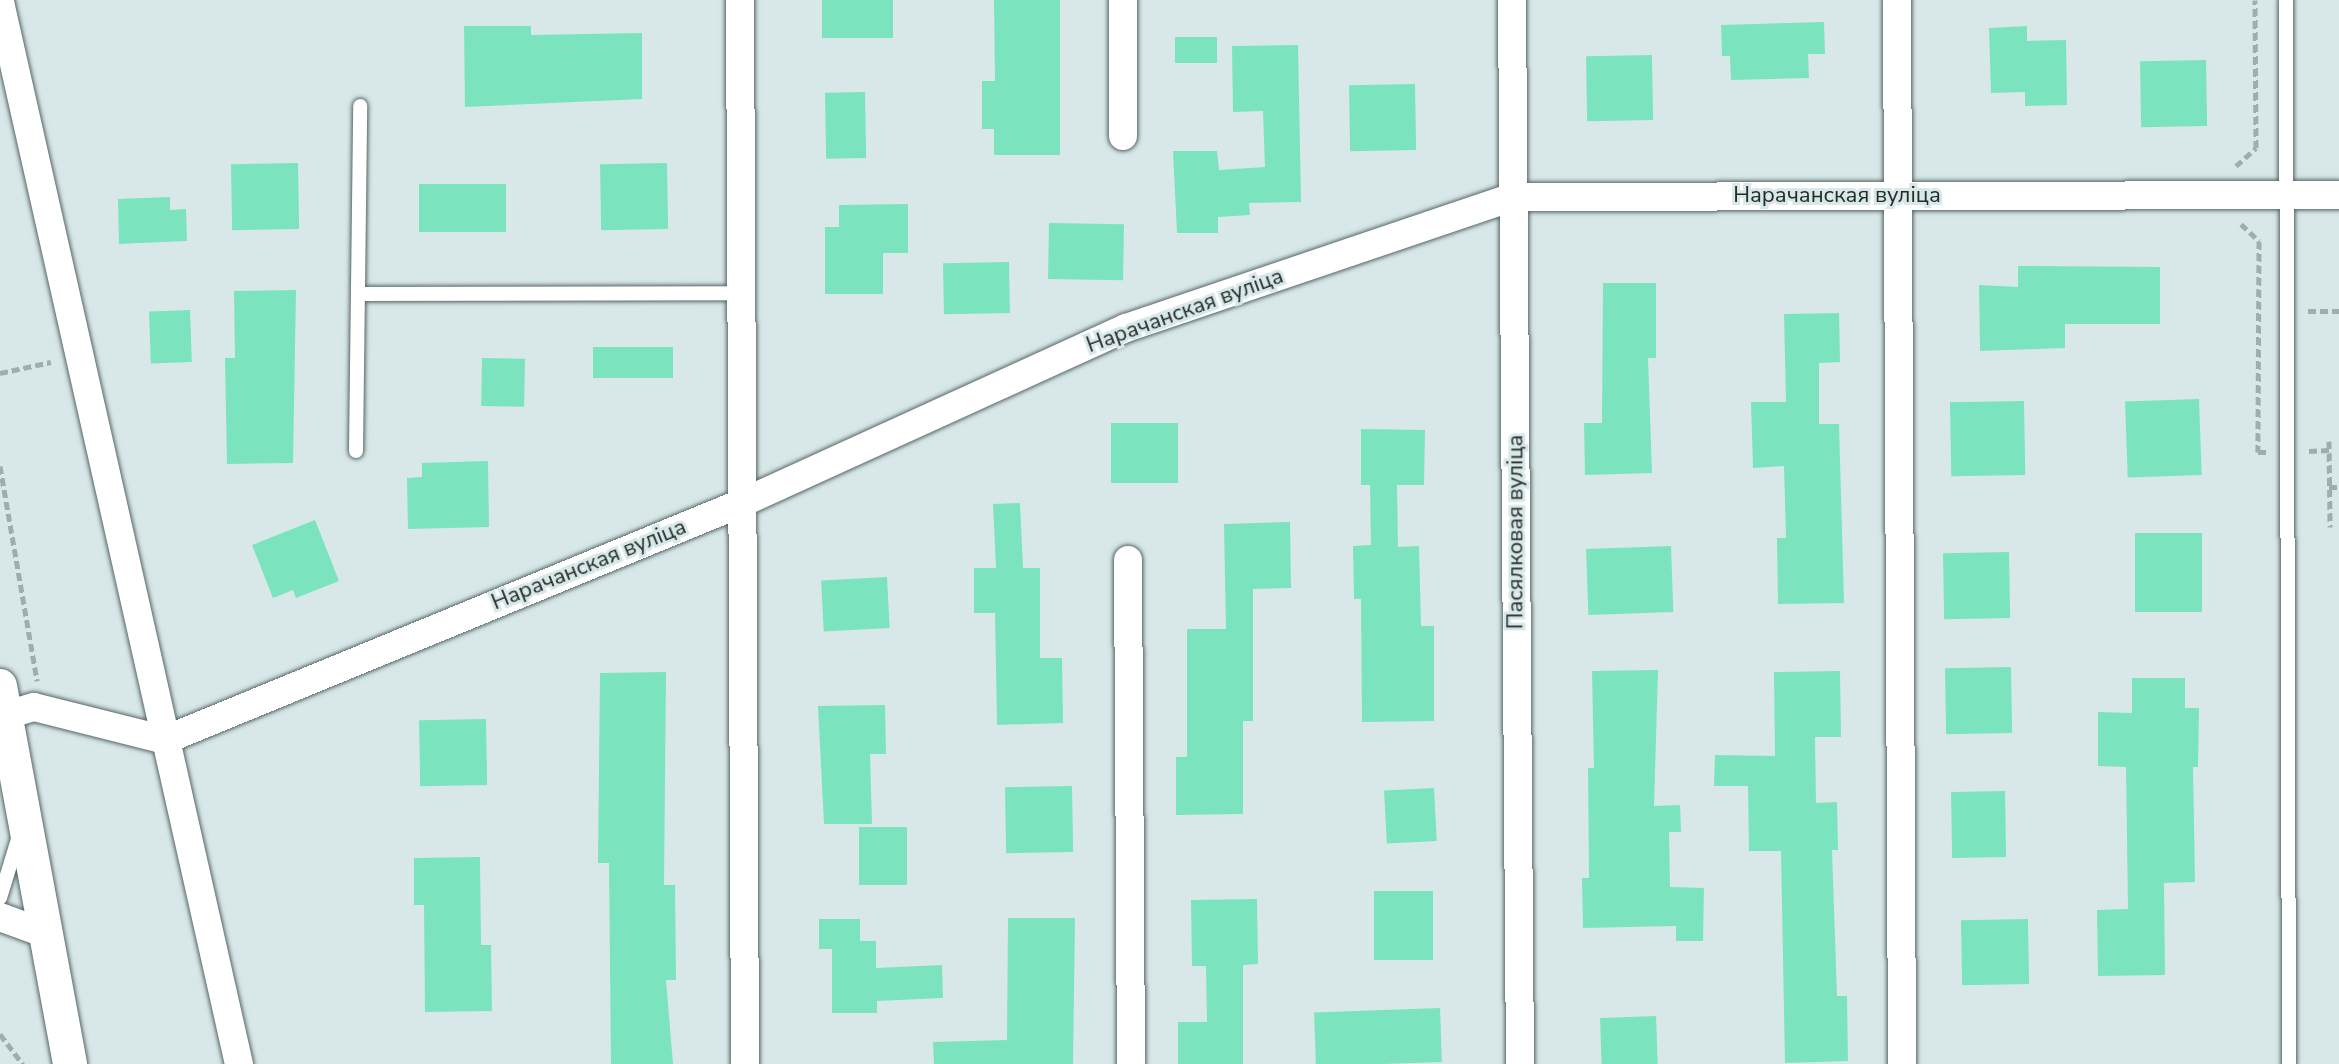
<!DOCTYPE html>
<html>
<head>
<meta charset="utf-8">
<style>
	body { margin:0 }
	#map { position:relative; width:2339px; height:1064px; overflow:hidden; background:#d8e8e8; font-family:"Nunito Sans",sans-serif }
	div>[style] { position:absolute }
	.building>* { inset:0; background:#7be4be; transform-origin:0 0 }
	.path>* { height:5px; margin-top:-2.5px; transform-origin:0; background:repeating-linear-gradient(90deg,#a0adad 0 8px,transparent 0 12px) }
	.roads { filter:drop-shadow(0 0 2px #576666) drop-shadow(0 0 2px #576666) }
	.service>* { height:14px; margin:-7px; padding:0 7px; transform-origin:7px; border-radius:7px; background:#fff }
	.minor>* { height:28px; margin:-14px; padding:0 14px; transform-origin:14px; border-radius:14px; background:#fff }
	.tertiary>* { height:34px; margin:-17px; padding:0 17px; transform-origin:17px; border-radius:17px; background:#fff }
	span { translate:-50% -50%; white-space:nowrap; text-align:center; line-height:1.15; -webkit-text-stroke:6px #d8e8e8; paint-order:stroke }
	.street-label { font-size:22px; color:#242a2a }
</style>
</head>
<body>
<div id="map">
	<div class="building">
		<div style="left:822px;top:0;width:71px;height:38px"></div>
		<div style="clip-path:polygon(994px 0,1060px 0,1060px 155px,994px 155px,994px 129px,982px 129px,982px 81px,995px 81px)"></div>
		<div style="clip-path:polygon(1824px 22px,1825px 54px,1808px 54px,1809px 78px,1731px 80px,1730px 56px,1722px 56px,1721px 25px)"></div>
		<div style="clip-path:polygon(464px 26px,531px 26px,531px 35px,642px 33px,642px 99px,465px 107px)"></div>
		<div style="clip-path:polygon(2027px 26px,2027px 41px,2066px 40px,2067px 105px,2025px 106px,2025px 92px,1991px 93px,1989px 28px)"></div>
		<div style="left:1217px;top:37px;width:26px;height:42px;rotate:90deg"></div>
		<div style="clip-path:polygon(1298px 45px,1301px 202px,1249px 203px,1250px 215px,1218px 217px,1218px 233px,1177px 233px,1173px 151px,1217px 151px,1219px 170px,1265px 167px,1263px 111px,1233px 112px,1232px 46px)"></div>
		<div style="left:1652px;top:55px;width:65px;height:66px;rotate:89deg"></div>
		<div style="left:2206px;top:60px;width:66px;height:66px;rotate:89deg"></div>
		<div style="left:1415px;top:84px;width:66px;height:66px;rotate:89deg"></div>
		<div style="left:865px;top:92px;width:66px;height:40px;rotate:89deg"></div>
		<div style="left:298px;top:163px;width:66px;height:67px;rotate:89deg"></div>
		<div style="left:667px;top:163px;width:66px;height:67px;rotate:89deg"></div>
		<div style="left:419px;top:184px;width:87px;height:48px"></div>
		<div style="clip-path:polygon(170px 197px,170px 210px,186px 209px,187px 241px,119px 244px,118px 199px)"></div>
		<div style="clip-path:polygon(908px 204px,908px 253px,883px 253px,883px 294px,825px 294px,825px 227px,839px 227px,839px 205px)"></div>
		<div style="left:1049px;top:223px;width:75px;height:56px;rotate:1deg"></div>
		<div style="left:1009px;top:262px;width:51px;height:66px;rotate:89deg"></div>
		<div style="clip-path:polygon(2018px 266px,2160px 267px,2160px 324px,2065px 324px,2065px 348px,1980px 351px,1979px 285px,2018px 287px)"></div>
		<div style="clip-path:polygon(1603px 283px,1656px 283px,1656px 358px,1648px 358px,1652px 473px,1585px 475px,1584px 423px,1602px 423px)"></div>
		<div style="clip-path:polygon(296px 290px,293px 463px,227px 464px,225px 358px,235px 358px,234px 291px)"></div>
		<div style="left:190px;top:310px;width:52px;height:41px;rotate:88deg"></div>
		<div style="clip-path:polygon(1839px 313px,1840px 362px,1819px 363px,1819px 424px,1839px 424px,1844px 603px,1778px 604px,1777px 538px,1786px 538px,1784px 466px,1753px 468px,1751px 402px,1786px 402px,1784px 314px)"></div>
		<div style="left:593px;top:347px;width:80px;height:31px"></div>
		<div style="left:482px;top:358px;width:43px;height:48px;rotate:1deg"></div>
		<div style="left:2199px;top:399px;width:76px;height:74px;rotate:88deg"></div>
		<div style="left:2024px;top:401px;width:74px;height:74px;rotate:89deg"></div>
		<div style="left:1178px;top:423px;width:60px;height:67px;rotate:90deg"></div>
		<div style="clip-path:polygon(1361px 429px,1425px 430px,1424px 485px,1397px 485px,1398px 547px,1419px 546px,1421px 626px,1434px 626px,1434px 721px,1362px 722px,1361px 599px,1354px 599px,1353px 546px,1371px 545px,1370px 485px,1361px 485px)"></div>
		<div style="clip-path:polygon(488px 461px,489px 527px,408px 529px,407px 478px,422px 477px,422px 463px)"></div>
		<div style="clip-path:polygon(1020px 503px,1023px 568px,1040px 568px,1040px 658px,1062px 658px,1063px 723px,997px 725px,995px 613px,974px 613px,974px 568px,996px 568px,993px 504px)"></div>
		<div style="clip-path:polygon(315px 520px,339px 581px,296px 598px,293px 590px,273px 598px,252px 545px)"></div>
		<div style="clip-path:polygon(1290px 522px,1291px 588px,1253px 589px,1253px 721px,1243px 721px,1243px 814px,1176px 815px,1176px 757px,1187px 757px,1187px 629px,1226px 629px,1224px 524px)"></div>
		<div style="left:2202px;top:533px;width:79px;height:67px;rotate:90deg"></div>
		<div style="left:1671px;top:546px;width:66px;height:85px;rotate:88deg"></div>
		<div style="left:2009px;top:552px;width:66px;height:66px;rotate:89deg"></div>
		<div style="left:887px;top:577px;width:51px;height:66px;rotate:87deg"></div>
		<div style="left:2011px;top:667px;width:66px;height:66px;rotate:89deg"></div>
		<div style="clip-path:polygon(1658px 670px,1654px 806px,1680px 805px,1681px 832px,1669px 832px,1670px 887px,1704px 888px,1703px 941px,1676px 941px,1676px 926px,1583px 928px,1582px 878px,1589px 878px,1588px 768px,1594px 768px,1592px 671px)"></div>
		<div style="clip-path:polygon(1840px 671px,1841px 737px,1815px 737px,1816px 803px,1837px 802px,1838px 850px,1832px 850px,1837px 996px,1847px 996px,1848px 1061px,1785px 1063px,1781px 851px,1749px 851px,1748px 786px,1714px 786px,1715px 755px,1775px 756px,1774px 672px)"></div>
		<div style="clip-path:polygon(666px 672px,664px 885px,675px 885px,676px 980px,666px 980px,673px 1064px,611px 1064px,609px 863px,598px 863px,600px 673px)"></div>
		<div style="clip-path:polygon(2132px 678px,2185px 678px,2185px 708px,2199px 708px,2198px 767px,2193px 767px,2195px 882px,2164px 883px,2165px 975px,2098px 976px,2097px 910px,2128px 909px,2126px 767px,2098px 766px,2098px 712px,2132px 713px)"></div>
		<div style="clip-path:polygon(885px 705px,886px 754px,870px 754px,872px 824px,824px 824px,818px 706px)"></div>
		<div style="left:486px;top:719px;width:66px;height:67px;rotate:89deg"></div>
		<div style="left:1072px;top:786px;width:66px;height:67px;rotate:89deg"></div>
		<div style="left:1434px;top:788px;width:53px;height:50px;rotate:87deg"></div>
		<div style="left:2005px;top:791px;width:66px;height:54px;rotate:89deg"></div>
		<div style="left:859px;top:827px;width:48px;height:58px"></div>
		<div style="clip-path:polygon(480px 857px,481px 945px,491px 945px,492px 1011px,425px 1012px,424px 905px,414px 905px,414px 858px)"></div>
		<div style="left:1374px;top:891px;width:59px;height:69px"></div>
		<div style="clip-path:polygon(1257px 899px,1258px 964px,1243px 965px,1243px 1064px,1178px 1064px,1178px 1022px,1207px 1022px,1206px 966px,1192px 966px,1191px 900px)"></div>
		<div style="clip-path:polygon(1008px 918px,1075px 918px,1073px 1064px,934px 1064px,933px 1042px,1007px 1040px)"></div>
		<div style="clip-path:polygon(819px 919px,860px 919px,860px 941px,876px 941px,876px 968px,942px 965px,943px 998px,877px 1001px,877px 1013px,832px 1013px,832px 949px,819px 949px)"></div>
		<div style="left:2028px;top:919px;width:65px;height:67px;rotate:89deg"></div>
		<div style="left:1440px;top:1008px;width:54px;height:126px;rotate:88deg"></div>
		<div style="left:1656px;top:1016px;width:48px;height:56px;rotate:88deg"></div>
	</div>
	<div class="path">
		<div style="left:2236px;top:166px;width:27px;rotate:-42deg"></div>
		<div style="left:2256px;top:148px;width:148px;rotate:-90.4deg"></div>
		<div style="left:2241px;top:224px;width:25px;rotate:43deg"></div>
		<div style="left:2259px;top:241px;width:211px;rotate:90.3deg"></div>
		<div style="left:2258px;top:452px;width:9px"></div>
		<div style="left:2308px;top:311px;width:31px"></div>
		<div style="left:0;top:373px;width:52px;rotate:-12.2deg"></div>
		<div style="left:2329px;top:441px;width:86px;rotate:89.3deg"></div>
		<div style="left:2309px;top:451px;width:20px;rotate:-3deg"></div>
		<div style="left:0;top:466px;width:218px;rotate:80.2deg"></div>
		<div style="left:2329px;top:487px;width:10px"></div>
		<div style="left:0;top:1034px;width:38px;rotate:53deg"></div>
	</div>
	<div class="roads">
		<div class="service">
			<div style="left:2286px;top:0;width:1064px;rotate:89.84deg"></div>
			<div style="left:360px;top:294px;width:382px;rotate:-0.1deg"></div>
			<div style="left:356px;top:451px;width:345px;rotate:-89.3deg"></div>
			<div style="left:0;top:898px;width:65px;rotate:-73deg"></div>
		</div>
		<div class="minor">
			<div style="left:740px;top:0;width:1064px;rotate:89.73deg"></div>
			<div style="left:1512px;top:0;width:1064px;rotate:89.57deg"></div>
			<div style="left:1897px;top:0;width:1064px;rotate:89.73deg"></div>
			<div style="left:0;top:2px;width:1089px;rotate:77.32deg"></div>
			<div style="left:1123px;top:136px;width:136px;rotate:-90deg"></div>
			<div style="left:1128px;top:560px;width:504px;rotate:89.66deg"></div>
			<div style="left:7px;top:715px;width:28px;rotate:-17deg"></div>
			<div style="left:34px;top:707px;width:135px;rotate:14.1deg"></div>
			<div style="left:165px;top:740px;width:626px;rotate:-22.35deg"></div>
			<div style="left:744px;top:502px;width:420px;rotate:-24.5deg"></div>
			<div style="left:1126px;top:328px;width:410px;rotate:-18.7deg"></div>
			<div style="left:1514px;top:197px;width:825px;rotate:-0.14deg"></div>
			<div style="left:0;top:917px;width:52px;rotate:20.2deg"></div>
		</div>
		<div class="tertiary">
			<div style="left:0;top:686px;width:384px;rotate:79.5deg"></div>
		</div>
	</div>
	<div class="street-label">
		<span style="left:1837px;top:196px">Нарачанская вуліца</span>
		<span style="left:1185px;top:311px;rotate:-20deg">Нарачанская вуліца</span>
		<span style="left:1516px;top:532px;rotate:-90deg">Пасялковая вуліца</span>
		<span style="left:589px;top:565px;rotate:-22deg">Нарачанская вуліца</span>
	</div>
</div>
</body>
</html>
